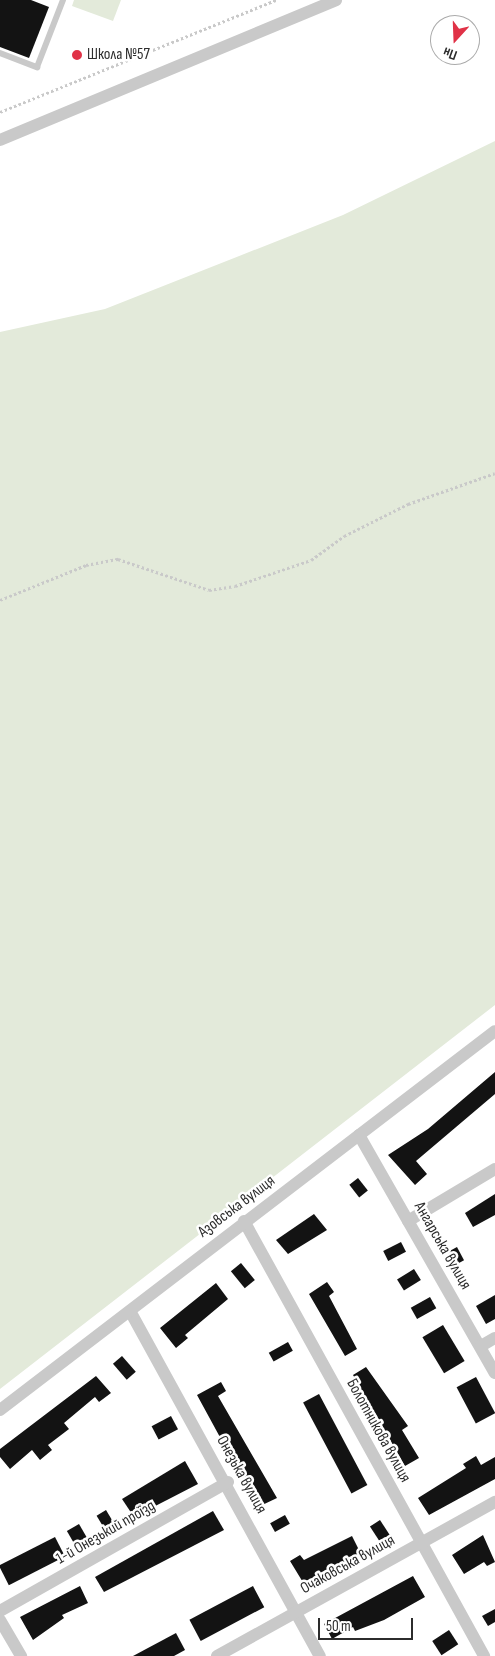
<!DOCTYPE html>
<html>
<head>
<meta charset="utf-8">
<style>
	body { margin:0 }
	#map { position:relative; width:495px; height:1656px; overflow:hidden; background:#fff; font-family:"Sofia Sans Condensed",sans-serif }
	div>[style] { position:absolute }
	.green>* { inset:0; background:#e3eada }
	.building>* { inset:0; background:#131313; transform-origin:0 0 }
	.path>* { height:2.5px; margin-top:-1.25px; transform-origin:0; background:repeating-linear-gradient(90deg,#c9c9c9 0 2.5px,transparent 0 5px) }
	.service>* { height:6px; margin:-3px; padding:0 3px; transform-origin:3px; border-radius:3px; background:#c9c9c9 }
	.minor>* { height:12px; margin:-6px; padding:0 6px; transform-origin:6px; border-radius:6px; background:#c9c9c9 }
	.dots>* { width:14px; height:14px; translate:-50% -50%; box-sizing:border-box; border:2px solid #fff; border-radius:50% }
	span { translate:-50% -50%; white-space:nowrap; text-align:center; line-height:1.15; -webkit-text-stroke:5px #fff; paint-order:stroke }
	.poi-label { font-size:16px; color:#2c2c2c }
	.left { translate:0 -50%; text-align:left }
	.street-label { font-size:16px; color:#2c2c2c }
	.north { position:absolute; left:430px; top:15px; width:50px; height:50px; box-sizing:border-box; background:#fff; border:1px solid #ababab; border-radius:50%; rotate:200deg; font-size:14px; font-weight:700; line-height:20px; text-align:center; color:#2c2c2c }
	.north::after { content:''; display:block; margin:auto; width:18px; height:22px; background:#e03247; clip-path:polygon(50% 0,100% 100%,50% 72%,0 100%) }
	.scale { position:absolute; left:318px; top:1618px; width:95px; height:22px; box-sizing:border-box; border:2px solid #2c2c2c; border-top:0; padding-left:6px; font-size:15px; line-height:18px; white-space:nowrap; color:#2c2c2c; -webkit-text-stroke:4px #fff; paint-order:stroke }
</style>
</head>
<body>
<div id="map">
	<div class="green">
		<div style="clip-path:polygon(74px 0,121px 0,113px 21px,72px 6px)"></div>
		<div style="clip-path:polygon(495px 141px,495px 1005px,0 1389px,0 332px,105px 309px,343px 215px)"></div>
	</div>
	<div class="building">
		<div style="clip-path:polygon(0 0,31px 0,49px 7px,29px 58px,0 47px)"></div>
		<div style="clip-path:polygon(495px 1072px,495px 1094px,416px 1161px,427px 1174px,415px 1185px,388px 1155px,428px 1129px)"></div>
		<div style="left:358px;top:1178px;width:16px;height:11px;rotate:52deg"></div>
		<div style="clip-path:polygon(495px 1194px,495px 1215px,473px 1227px,465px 1213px)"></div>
		<div style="clip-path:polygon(314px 1214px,327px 1230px,288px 1254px,276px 1240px)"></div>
		<div style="left:401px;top:1242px;width:11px;height:20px;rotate:63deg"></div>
		<div style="left:457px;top:1247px;width:15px;height:11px;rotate:62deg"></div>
		<div style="left:241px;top:1263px;width:22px;height:13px;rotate:51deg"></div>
		<div style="left:414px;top:1269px;width:13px;height:20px;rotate:58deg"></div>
		<div style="clip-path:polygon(327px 1282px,334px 1292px,329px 1296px,357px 1349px,345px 1356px,309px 1294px)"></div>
		<div style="clip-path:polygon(216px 1283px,228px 1299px,185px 1335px,188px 1338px,176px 1348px,160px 1328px)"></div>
		<div style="clip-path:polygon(495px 1295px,495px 1319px,486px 1324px,476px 1306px)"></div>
		<div style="left:430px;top:1297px;width:13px;height:22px;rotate:61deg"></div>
		<div style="left:443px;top:1325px;width:42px;height:24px;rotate:59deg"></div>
		<div style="left:288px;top:1342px;width:10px;height:22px;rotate:61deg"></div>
		<div style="left:122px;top:1356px;width:21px;height:12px;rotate:49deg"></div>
		<div style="clip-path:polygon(366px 1367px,408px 1426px,402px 1430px,419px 1458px,405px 1466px,353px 1375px)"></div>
		<div style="clip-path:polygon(96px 1376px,111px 1393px,99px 1402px,95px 1397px,64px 1423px,69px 1429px,48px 1445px,52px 1450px,40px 1460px,32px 1450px,10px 1469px,0 1457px,0 1449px)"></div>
		<div style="left:476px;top:1377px;width:41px;height:22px;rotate:62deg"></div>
		<div style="clip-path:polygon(221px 1382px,226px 1391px,218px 1396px,277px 1498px,258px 1507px,197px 1395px)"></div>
		<div style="left:319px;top:1394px;width:103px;height:18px;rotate:62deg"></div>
		<div style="left:171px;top:1416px;width:15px;height:22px;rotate:62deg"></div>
		<div style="clip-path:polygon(476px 1456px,481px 1465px,495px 1457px,495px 1479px,429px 1515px,418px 1498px,466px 1468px,463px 1464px)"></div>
		<div style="clip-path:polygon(185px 1461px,198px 1484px,134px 1517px,122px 1499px)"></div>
		<div style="left:106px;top:1510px;width:21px;height:11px;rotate:59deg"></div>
		<div style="clip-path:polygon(213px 1511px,224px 1530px,104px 1592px,95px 1577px)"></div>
		<div style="left:285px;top:1515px;width:10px;height:17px;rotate:61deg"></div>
		<div style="left:380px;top:1520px;width:20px;height:12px;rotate:57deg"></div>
		<div style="left:79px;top:1524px;width:20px;height:14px;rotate:60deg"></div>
		<div style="clip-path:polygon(483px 1535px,495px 1562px,487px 1566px,484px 1562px,464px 1574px,452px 1555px)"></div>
		<div style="clip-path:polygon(352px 1536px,361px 1554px,304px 1584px,290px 1561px,300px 1555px,304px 1560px)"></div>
		<div style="left:55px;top:1537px;width:22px;height:63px;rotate:63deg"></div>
		<div style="clip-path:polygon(413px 1576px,425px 1597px,384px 1620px,355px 1631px,353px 1627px,332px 1639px,324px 1624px)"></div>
		<div style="clip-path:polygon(80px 1586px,88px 1603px,62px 1615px,64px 1618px,33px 1640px,20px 1617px)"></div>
		<div style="left:253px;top:1586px;width:24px;height:72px;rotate:62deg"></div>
		<div style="clip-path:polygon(495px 1609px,495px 1622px,488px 1626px,482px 1616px)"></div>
		<div style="left:449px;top:1630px;width:17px;height:20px;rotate:57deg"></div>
		<div style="clip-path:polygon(176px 1633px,185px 1650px,174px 1656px,133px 1656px)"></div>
	</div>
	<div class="path">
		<div style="left:0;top:112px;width:298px;rotate:-22.1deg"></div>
		<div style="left:0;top:600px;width:93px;rotate:-22.1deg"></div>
		<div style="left:86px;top:565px;width:33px;rotate:-11deg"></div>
		<div style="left:118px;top:559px;width:96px;rotate:18.8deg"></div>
		<div style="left:209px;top:590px;width:26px;rotate:-9deg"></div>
		<div style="left:235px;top:586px;width:80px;rotate:-18.9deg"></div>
		<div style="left:311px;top:560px;width:41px;rotate:-36deg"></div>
		<div style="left:344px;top:536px;width:72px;rotate:-26.6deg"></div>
		<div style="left:408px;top:504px;width:92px;rotate:-19.6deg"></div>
	</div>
	<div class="service">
		<div style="left:0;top:53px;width:40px;rotate:21deg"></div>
		<div style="left:37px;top:67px;width:72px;rotate:-68.8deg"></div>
	</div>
	<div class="minor">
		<div style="left:0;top:140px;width:364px;rotate:-22.6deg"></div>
		<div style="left:359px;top:1135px;width:274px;rotate:60.3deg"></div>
		<div style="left:244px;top:1221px;width:497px;rotate:61.1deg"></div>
		<div style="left:408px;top:1221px;width:101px;rotate:-30.9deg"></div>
		<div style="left:130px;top:1311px;width:394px;rotate:61.2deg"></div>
		<div style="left:481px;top:1346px;width:16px;rotate:-30deg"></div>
		<div style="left:0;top:1410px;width:623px;rotate:-37.44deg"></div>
		<div style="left:0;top:1611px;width:262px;rotate:-29.5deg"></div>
		<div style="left:0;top:1620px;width:42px;rotate:59.7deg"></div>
		<div style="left:217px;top:1656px;width:318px;rotate:-29deg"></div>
	</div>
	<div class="dots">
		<div style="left:77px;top:55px;background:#e03247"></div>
	</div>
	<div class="poi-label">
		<span class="left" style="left:87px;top:55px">Школа №57</span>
	</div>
	<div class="street-label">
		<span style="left:237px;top:1207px;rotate:-37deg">Азовська вулиця</span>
		<span style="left:442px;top:1246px;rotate:60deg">Ангарська вулиця</span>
		<span style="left:378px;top:1431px;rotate:61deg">Болотникова вулиця</span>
		<span style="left:241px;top:1475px;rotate:61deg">Онезька вулиця</span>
		<span style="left:106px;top:1533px;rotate:-30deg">1-й Онезький проїзд</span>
		<span style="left:348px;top:1565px;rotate:-29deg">Очаковська вулиця</span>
	</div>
	<div class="north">Пн</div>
	<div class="scale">50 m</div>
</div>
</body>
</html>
